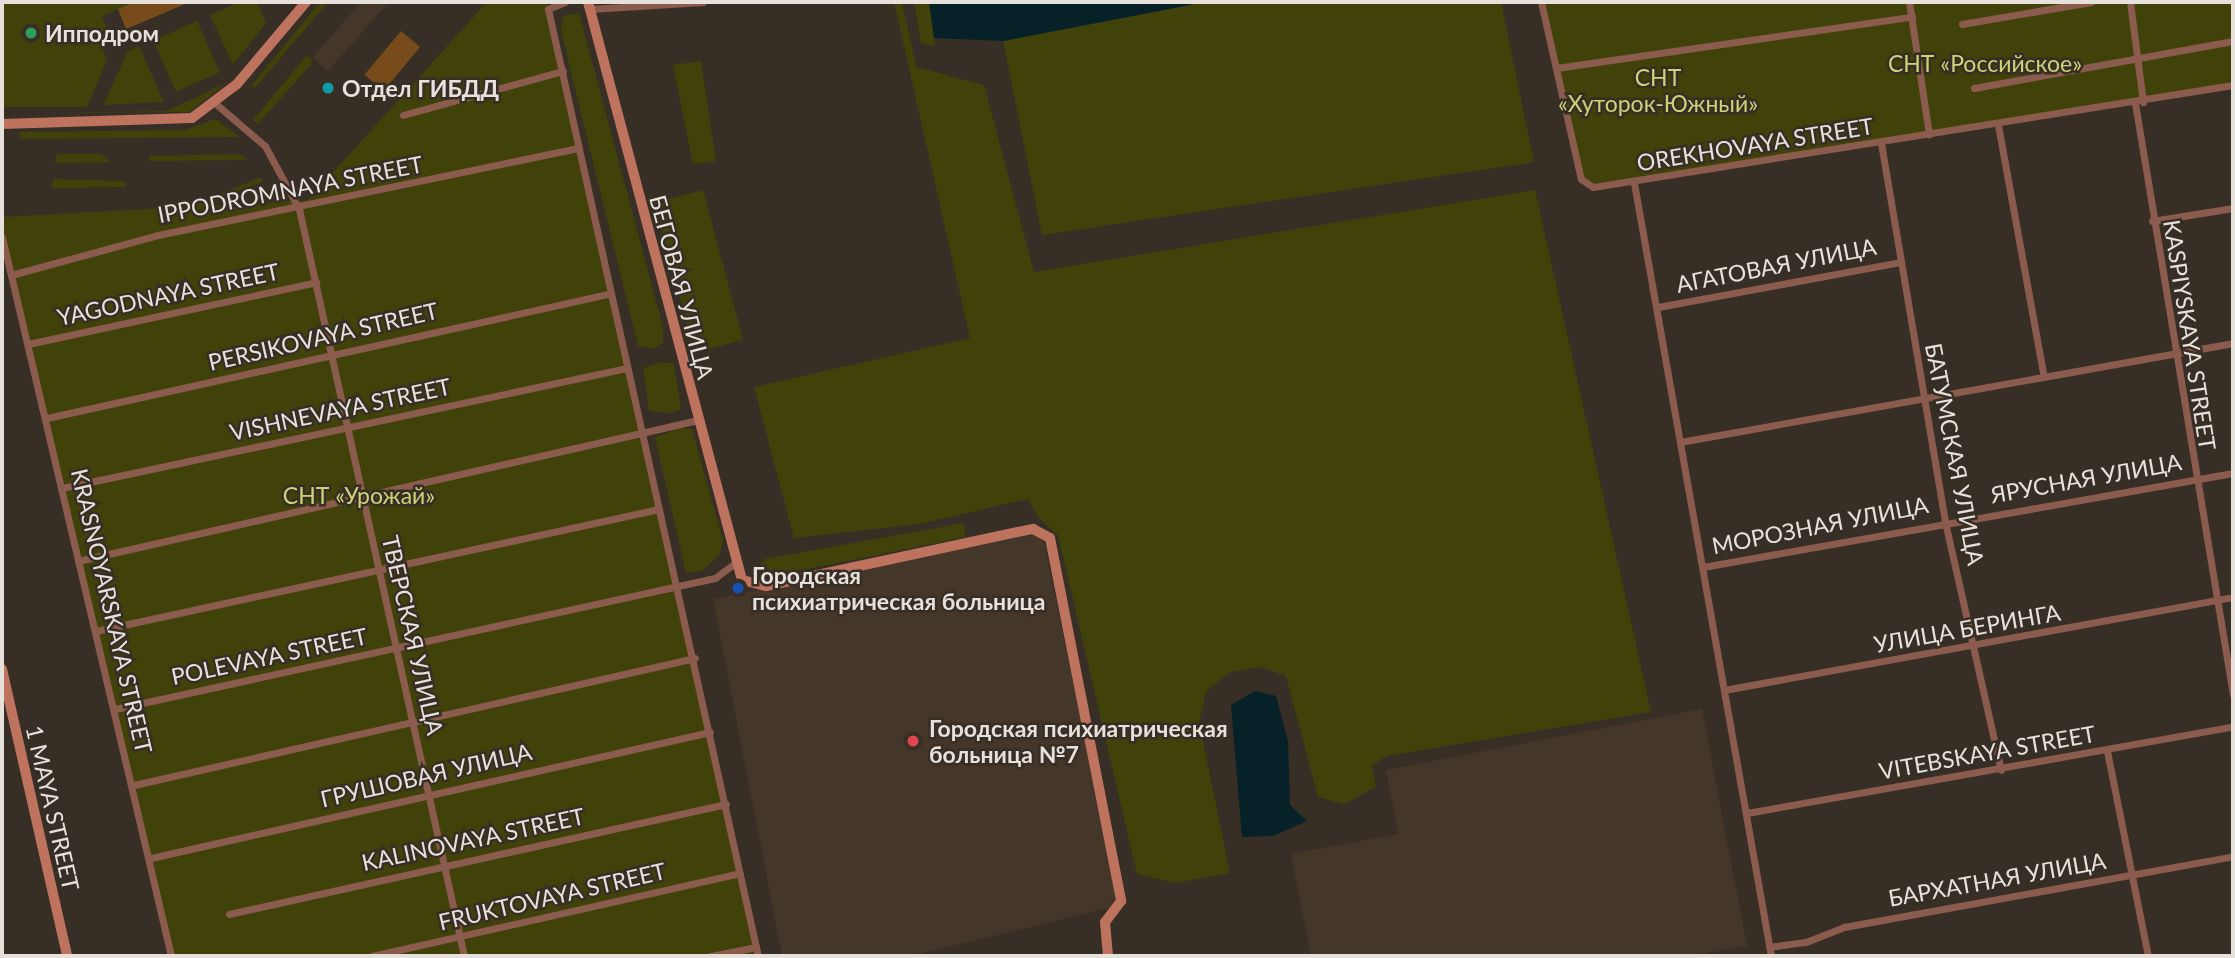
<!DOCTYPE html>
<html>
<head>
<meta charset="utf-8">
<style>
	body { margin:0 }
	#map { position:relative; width:2235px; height:958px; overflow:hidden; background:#372e26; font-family:Lato,sans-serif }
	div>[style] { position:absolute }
	.built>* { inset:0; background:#443629 }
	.green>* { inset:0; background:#404209; transform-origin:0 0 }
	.water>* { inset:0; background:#062228 }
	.building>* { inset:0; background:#774c1a; transform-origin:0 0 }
	.street>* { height:7px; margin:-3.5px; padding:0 3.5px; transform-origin:3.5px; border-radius:3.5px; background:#8b5c4e }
	.secondary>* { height:10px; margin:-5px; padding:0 5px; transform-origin:5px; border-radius:5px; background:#bd735d }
	.dots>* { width:19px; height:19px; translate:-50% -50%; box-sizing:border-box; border:4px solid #372e26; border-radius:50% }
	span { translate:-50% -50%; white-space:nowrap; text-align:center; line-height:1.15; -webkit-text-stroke:5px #372e26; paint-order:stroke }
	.poi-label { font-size:23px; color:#e7e1dc; font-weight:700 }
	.left { translate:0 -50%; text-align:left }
	.park-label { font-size:23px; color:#cdd377 }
	.street-label { font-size:23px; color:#e7e1dc }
	.frame { position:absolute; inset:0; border:4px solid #e7e1dc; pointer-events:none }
</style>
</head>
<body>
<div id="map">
	<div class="built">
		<div style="clip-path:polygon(361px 2px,389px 2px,328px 71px,313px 57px)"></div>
		<div style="clip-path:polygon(1037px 534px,1043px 538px,1117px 892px,1109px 908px,910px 956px,782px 956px,713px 599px)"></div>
		<div style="clip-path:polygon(1702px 709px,1747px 946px,1689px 956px,1311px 956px,1291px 854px,1398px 834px,1386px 770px)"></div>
	</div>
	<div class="green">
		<div style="clip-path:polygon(2px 2px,135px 2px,102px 16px,110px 36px,100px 43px,107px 60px,87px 107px,2px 107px)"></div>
		<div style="clip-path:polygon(240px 2px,257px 2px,266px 23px,233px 65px,210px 15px)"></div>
		<div style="clip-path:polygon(320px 2px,328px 2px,255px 88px,251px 86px)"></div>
		<div style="clip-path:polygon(487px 2px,547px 2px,549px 8px,760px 956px,170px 956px,2px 247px,2px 217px,308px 200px)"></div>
		<div style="clip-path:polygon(894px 2px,902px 2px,916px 67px,984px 85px,1034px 272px,1535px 190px,1651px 712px,1386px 756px,1372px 766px,1376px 787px,1344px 804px,1318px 797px,1286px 676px,1261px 667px,1230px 672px,1206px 692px,1199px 722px,1230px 873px,1175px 883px,1137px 874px,1058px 535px,1038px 517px,1028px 499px,919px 524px,794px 538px,754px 387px,970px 338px)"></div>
		<div style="clip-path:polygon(914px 2px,929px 2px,935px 46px,921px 43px)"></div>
		<div style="clip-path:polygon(1205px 2px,1501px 2px,1534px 162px,1042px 235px,1003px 41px)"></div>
		<div style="clip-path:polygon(1539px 2px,2233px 2px,2233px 85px,1585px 185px)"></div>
		<div style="clip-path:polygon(579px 13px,663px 327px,663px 343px,652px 349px,638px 346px,561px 31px,563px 16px)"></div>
		<div style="left:197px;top:21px;width:56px;height:48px;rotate:66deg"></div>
		<div style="clip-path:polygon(139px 46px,164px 102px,103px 105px,128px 51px)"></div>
		<div style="clip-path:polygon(307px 55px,313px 61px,308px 68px,258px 124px,253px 120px)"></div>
		<div style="clip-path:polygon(701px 61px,716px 161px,693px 164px,673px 65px)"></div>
		<div style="clip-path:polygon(228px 82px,189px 112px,45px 113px,167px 111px)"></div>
		<div style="clip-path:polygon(215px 119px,240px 137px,20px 139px,19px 132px,185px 130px)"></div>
		<div style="clip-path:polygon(101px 154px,111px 162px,55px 163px,57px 154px)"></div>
		<div style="clip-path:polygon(239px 154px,249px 160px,149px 161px,149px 156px)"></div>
		<div style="left:261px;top:177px;width:5px;height:123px;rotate:68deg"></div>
		<div style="clip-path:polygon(53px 179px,124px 181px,126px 187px,52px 188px)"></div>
		<div style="left:703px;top:190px;width:155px;height:50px;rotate:75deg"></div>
		<div style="clip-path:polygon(658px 363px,674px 363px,681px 409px,671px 413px,649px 411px,643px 368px)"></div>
		<div style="clip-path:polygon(681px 428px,692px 429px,723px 541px,719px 555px,702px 571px,686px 573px,655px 437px)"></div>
		<div style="clip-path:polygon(964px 523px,965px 537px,774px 576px,758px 566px,765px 559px)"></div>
	</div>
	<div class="water">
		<div style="clip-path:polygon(929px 2px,1205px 2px,1003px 41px,934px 38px)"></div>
		<div style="clip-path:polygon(1255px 691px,1276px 696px,1288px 741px,1290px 805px,1307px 821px,1273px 836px,1242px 837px,1231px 705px)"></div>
	</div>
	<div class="building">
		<div style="clip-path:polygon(135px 2px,190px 2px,126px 29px,118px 9px)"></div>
		<div style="left:401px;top:31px;width:25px;height:57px;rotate:40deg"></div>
	</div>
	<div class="street">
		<div style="left:565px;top:2px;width:18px;rotate:158deg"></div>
		<div style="left:548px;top:9px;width:970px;rotate:77.5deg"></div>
		<div style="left:1541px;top:2px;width:181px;rotate:77.3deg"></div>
		<div style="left:1581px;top:179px;width:14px;rotate:34deg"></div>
		<div style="left:1593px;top:187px;width:648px;rotate:-9.06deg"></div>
		<div style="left:1909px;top:2px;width:134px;rotate:81.4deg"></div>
		<div style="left:2130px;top:2px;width:101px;rotate:82.6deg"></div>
		<div style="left:590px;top:9px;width:113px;rotate:-3.5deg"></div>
		<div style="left:1962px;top:24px;width:131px;rotate:-9.7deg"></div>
		<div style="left:1556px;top:68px;width:360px;rotate:-8.2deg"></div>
		<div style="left:1974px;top:88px;width:263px;rotate:-10.3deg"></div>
		<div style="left:2135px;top:103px;width:600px;rotate:80.6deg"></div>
		<div style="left:216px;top:104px;width:65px;rotate:40.6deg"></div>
		<div style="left:265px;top:146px;width:72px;rotate:61.6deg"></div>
		<div style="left:299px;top:209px;width:765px;rotate:77.54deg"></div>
		<div style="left:403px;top:115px;width:166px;rotate:-15.4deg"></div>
		<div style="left:1998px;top:125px;width:256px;rotate:79.7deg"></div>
		<div style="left:1881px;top:143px;width:384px;rotate:80.4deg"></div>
		<div style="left:1945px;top:522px;width:254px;rotate:77.3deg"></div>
		<div style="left:1634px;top:183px;width:785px;rotate:79.95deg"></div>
		<div style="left:2152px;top:221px;width:82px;rotate:-9.1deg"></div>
		<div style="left:2px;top:237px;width:739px;rotate:76.77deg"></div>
		<div style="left:11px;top:275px;width:152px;rotate:-15.2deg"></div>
		<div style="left:158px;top:235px;width:430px;rotate:-11.7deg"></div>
		<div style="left:1658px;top:307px;width:246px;rotate:-10.5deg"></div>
		<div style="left:28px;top:344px;width:295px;rotate:-12.1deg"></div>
		<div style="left:47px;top:418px;width:575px;rotate:-12.46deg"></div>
		<div style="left:1680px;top:442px;width:562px;rotate:-10.15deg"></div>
		<div style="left:62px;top:488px;width:578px;rotate:-11.99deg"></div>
		<div style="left:78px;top:561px;width:636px;rotate:-12.81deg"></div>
		<div style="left:1703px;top:567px;width:538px;rotate:-10.06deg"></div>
		<div style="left:96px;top:631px;width:576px;rotate:-12.23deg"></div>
		<div style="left:1724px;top:690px;width:517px;rotate:-10.35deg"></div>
		<div style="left:115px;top:709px;width:614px;rotate:-12.32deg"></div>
		<div style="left:715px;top:578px;width:25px;rotate:-37deg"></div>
		<div style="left:2107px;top:751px;width:209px;rotate:78.7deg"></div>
		<div style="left:134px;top:785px;width:575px;rotate:-12.76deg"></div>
		<div style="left:1747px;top:813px;width:494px;rotate:-10.1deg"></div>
		<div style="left:151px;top:858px;width:573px;rotate:-12.7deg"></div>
		<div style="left:229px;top:914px;width:509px;rotate:-12.48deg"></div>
		<div style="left:1769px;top:947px;width:37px;rotate:-8deg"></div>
		<div style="left:1806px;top:942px;width:41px;rotate:-21.5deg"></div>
		<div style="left:1844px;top:927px;width:395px;rotate:-10.3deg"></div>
		<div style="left:372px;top:956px;width:377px;rotate:-12.7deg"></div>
		<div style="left:711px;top:956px;width:46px;rotate:-11.3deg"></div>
	</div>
	<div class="secondary">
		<div style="left:588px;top:2px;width:598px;rotate:75.08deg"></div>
		<div style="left:742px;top:580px;width:25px;rotate:14deg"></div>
		<div style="left:766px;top:586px;width:273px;rotate:-12.1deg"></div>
		<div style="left:1033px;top:529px;width:19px;rotate:28deg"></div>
		<div style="left:1050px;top:538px;width:370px;rotate:78.9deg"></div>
		<div style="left:1121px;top:901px;width:26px;rotate:127deg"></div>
		<div style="left:1105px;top:922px;width:34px;rotate:85deg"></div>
		<div style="left:2px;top:124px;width:190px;rotate:-1.8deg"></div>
		<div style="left:192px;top:118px;width:56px;rotate:-37.1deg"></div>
		<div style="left:237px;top:84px;width:107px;rotate:-49.9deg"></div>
		<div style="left:2px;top:669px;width:294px;rotate:77.2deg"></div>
	</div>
	<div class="dots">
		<div style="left:31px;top:33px;background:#2e9e5b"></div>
		<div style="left:328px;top:88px;background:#0f9aa8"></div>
		<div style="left:738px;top:588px;background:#1a4fb4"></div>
		<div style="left:913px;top:741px;background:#e0444e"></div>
	</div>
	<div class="poi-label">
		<span class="left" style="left:45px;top:33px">Ипподром</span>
		<span class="left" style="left:342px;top:88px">Отдел ГИБДД</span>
		<span class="left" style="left:752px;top:588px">Городская<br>психиатрическая больница</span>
		<span class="left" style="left:929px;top:741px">Городская психиатрическая<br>больница №7</span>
	</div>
	<div class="park-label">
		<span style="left:1985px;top:63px">СНТ «Российское»</span>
		<span style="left:1658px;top:90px">СНТ<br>«Хуторок-Южный»</span>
		<span style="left:359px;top:495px">СНТ «Урожай»</span>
	</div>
	<div class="street-label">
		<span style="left:1755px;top:144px;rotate:-9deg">OREKHOVAYA STREET</span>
		<span style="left:290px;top:189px;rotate:-11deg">IPPODROMNAYA STREET</span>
		<span style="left:1776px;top:265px;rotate:-11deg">АГАТОВАЯ УЛИЦА</span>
		<span style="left:682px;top:287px;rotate:75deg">БЕГОВАЯ УЛИЦА</span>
		<span style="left:168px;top:294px;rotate:-12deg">YAGODNAYA STREET</span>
		<span style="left:2190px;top:335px;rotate:81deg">KASPIYSKAYA STREET</span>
		<span style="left:323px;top:336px;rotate:-13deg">PERSIKOVAYA STREET</span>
		<span style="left:340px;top:409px;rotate:-12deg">VISHNEVAYA STREET</span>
		<span style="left:1955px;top:454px;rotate:79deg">БАТУМСКАЯ УЛИЦА</span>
		<span style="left:2086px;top:478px;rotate:-10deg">ЯРУСНАЯ УЛИЦА</span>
		<span style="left:1820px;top:525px;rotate:-11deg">МОРОЗНАЯ УЛИЦА</span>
		<span style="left:112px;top:611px;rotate:77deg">KRASNOYARSKAYA STREET</span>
		<span style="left:1967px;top:628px;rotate:-10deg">УЛИЦА БЕРИНГА</span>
		<span style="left:413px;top:635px;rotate:77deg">ТВЕРСКАЯ УЛИЦА</span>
		<span style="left:269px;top:656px;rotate:-12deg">POLEVAYA STREET</span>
		<span style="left:1987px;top:752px;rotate:-10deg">VITEBSKAYA STREET</span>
		<span style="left:426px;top:775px;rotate:-13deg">ГРУШОВАЯ УЛИЦА</span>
		<span style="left:53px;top:808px;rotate:77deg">1 MAYA STREET</span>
		<span style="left:473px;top:839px;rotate:-12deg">KALINOVAYA STREET</span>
		<span style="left:1997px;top:879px;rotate:-10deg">БАРХАТНАЯ УЛИЦА</span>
		<span style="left:552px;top:896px;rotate:-13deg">FRUKTOVAYA STREET</span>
	</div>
	<div class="frame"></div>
</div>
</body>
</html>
